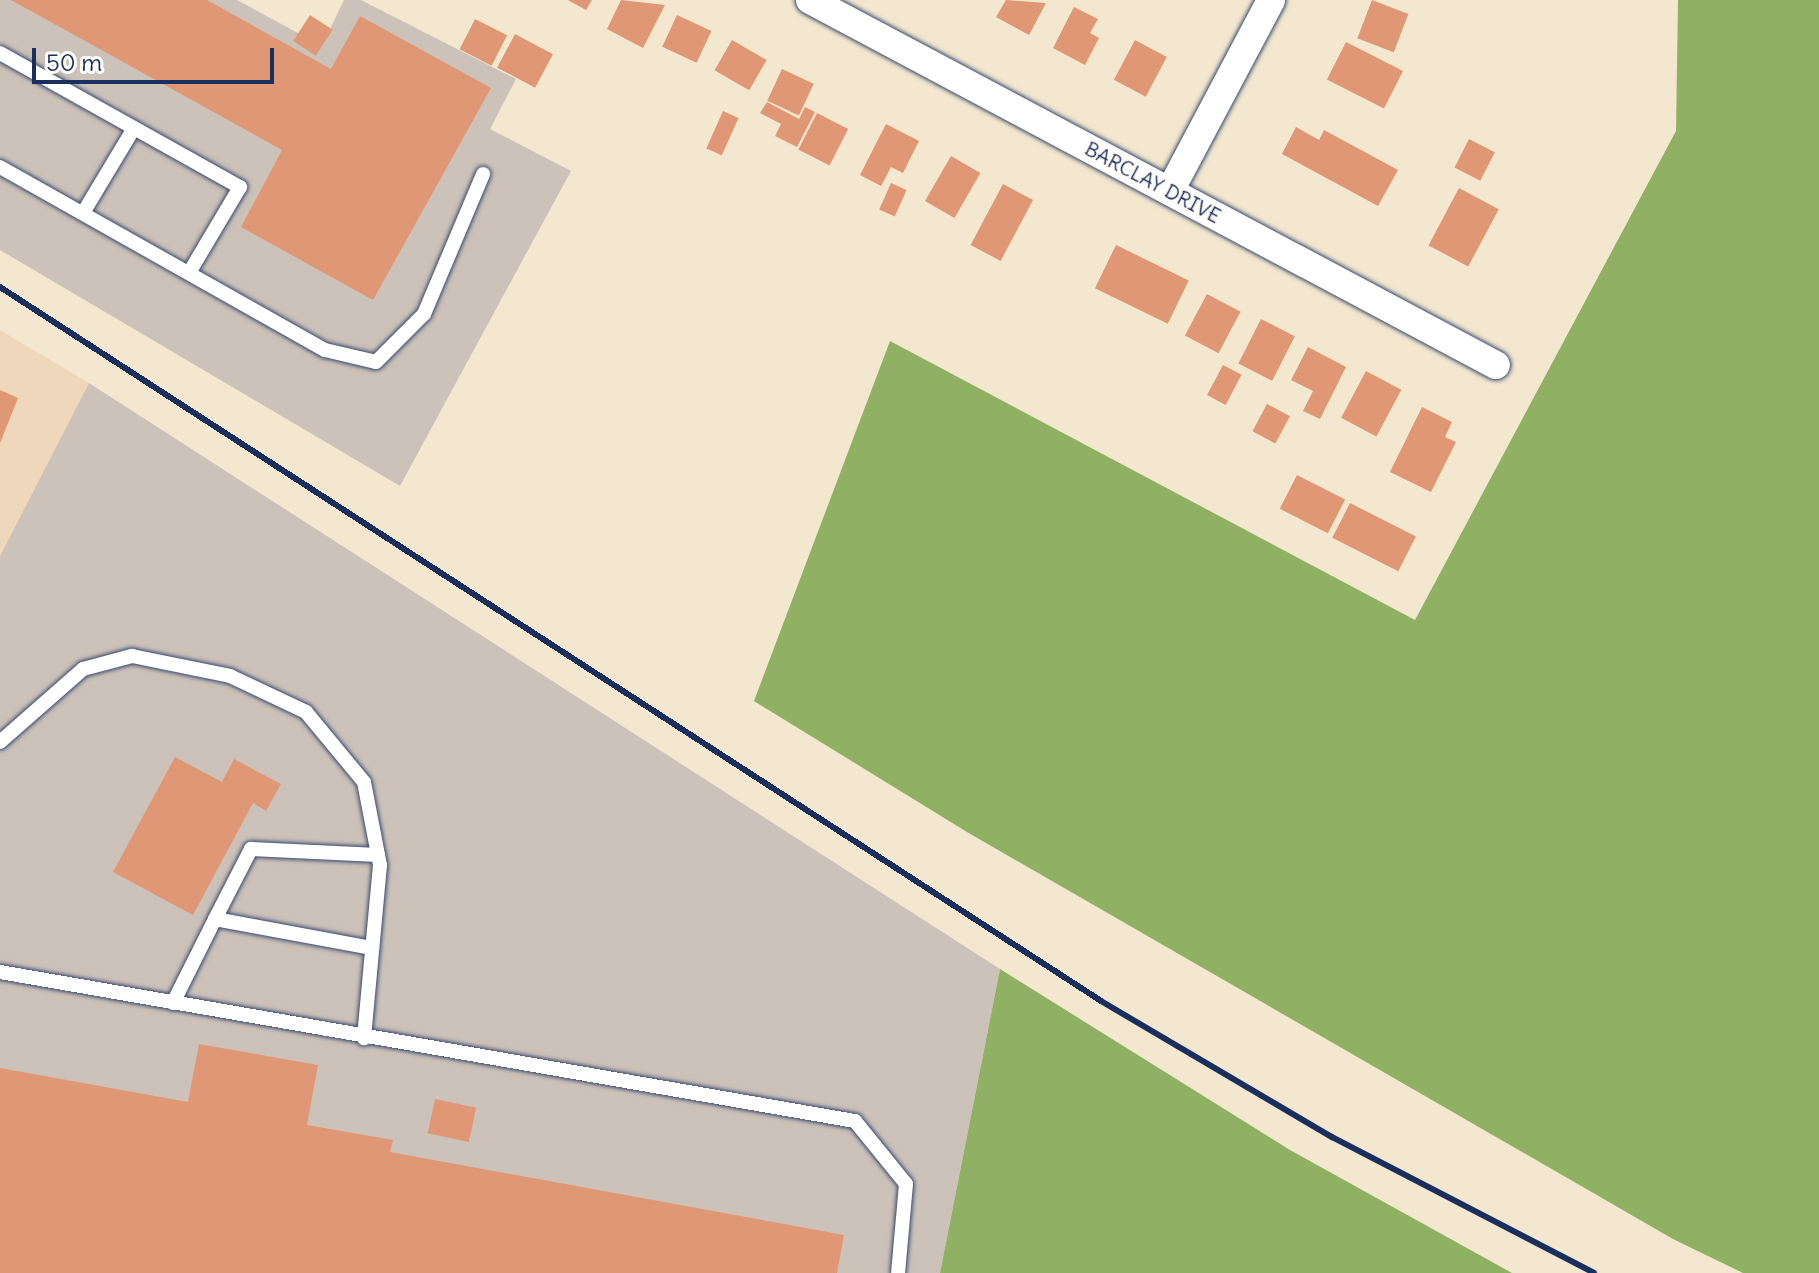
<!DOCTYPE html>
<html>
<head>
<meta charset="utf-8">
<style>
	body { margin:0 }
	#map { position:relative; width:1819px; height:1273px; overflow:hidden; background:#f3e7cf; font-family:Delius,sans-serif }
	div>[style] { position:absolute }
	.built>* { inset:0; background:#eed7bb }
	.industrial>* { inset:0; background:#ccc2b9 }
	.forest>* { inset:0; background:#90b063 }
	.building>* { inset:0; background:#df9775; transform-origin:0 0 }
	.roads { filter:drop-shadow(0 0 2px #3b4b6f) drop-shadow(0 0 2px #3b4b6f) }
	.lane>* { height:14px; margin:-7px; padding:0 7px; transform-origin:7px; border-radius:7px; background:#fff }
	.street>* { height:28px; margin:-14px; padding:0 14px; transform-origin:14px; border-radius:14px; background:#fff }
	.rail>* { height:6px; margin:-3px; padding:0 3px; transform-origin:3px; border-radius:3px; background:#1b2f5e }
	span { translate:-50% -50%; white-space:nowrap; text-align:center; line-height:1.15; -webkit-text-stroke:6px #fdfcf7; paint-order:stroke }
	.street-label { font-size:20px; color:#1b2f5e }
	.scale { position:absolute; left:32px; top:48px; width:242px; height:36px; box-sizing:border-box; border:4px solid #1b2f5e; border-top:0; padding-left:10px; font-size:24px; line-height:28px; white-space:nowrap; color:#1b2f5e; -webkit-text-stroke:6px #fdfcf7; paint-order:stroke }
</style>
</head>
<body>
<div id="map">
	<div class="built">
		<div style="clip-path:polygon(0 330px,89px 383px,0 556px)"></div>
	</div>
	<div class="industrial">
		<div style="clip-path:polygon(0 0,237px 0,322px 46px,344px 0,361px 0,516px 79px,490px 129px,571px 171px,400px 486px,0 250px)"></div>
		<div style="clip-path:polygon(89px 383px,1000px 969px,940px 1273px,0 1273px,0 556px)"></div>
	</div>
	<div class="forest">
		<div style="clip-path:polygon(1678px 0,1819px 0,1819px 1273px,1743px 1273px,1673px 1239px,967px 832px,754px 701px,890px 341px,1415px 620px,1676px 131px)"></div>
		<div style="clip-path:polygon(1000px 969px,1290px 1150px,1512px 1273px,940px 1273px)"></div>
	</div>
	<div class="building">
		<div style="clip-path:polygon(11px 0,207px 0,331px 69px,360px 16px,491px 88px,373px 300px,241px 227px,282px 150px)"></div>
		<div style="clip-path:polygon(568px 0,592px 0,586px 10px)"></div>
		<div style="clip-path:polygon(621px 0,665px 5px,643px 48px,607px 29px)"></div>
		<div style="clip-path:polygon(1006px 0,1046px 3px,1029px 35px,996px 17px)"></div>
		<div style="left:1372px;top:0;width:39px;height:41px;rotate:21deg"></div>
		<div style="clip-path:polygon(1074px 7px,1098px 19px,1090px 33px,1099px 38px,1085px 65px,1053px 48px)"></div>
		<div style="left:310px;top:15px;width:27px;height:31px;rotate:33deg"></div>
		<div style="left:677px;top:15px;width:38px;height:35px;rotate:25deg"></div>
		<div style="left:475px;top:19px;width:36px;height:34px;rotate:27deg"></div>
		<div style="left:515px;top:34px;width:43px;height:38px;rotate:28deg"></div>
		<div style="left:732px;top:40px;width:40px;height:35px;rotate:30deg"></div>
		<div style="left:1135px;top:40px;width:36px;height:45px;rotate:28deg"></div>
		<div style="left:1346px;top:42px;width:64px;height:42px;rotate:27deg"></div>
		<div style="left:782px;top:69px;width:35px;height:35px;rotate:25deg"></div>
		<div style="clip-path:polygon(767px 102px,799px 119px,805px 107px,815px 112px,797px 147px,775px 136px,781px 124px,760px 113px)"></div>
		<div style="left:723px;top:111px;width:17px;height:41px;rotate:24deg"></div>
		<div style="left:817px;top:113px;width:35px;height:41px;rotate:27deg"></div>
		<div style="clip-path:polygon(886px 124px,919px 141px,903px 173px,891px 167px,881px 186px,860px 175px)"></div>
		<div style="clip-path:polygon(1296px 127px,1319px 140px,1324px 130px,1398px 170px,1378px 206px,1282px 154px)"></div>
		<div style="left:1469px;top:139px;width:29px;height:32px;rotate:27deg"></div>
		<div style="left:951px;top:156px;width:34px;height:52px;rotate:30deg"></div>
		<div style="left:891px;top:183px;width:17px;height:29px;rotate:24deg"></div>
		<div style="left:1003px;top:184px;width:34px;height:69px;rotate:28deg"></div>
		<div style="left:1459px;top:188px;width:45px;height:65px;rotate:28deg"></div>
		<div style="left:1116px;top:245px;width:81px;height:48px;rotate:26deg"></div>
		<div style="left:1207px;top:294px;width:38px;height:47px;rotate:28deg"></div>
		<div style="left:1261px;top:319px;width:38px;height:50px;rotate:27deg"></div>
		<div style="clip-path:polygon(1308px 347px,1346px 367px,1320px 419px,1303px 411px,1313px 391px,1291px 380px)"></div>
		<div style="left:1223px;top:365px;width:21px;height:34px;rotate:28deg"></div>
		<div style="left:1366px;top:371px;width:40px;height:53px;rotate:28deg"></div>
		<div style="clip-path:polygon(0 390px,18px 398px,0 443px)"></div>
		<div style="left:1267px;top:404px;width:26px;height:31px;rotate:28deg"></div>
		<div style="clip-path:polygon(1422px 407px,1452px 422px,1445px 437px,1456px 442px,1431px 492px,1390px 472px)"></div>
		<div style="left:1297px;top:475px;width:54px;height:38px;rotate:27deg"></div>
		<div style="left:1350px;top:503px;width:74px;height:39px;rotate:27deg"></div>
		<div style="clip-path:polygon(175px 757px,222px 782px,234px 759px,281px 784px,266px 811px,253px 803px,193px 915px,113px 872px)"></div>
		<div style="clip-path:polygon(199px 1044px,318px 1065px,307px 1125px,393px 1140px,390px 1152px,844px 1235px,837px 1273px,0 1273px,0 1068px,188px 1102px)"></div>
		<div style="left:435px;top:1099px;width:42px;height:35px;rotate:12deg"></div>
	</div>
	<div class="roads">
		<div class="lane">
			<div style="left:0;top:53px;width:275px;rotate:29.2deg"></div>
			<div style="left:240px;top:187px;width:100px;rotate:120.7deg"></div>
			<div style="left:0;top:167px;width:373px;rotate:29.4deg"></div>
			<div style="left:325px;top:350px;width:52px;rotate:13.2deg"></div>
			<div style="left:376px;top:362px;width:68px;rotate:-45deg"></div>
			<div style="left:424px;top:314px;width:152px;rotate:-67.1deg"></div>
			<div style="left:83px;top:213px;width:99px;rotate:-59deg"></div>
			<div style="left:0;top:742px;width:111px;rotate:-41.3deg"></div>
			<div style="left:83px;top:669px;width:51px;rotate:-14.9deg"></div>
			<div style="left:132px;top:656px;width:100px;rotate:11.5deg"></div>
			<div style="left:230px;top:676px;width:84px;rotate:25.3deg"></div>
			<div style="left:306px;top:712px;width:91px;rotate:50.4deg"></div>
			<div style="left:364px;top:782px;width:85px;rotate:79.1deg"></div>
			<div style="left:380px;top:865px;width:174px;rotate:95.3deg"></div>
			<div style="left:215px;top:919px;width:79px;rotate:-62.8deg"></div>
			<div style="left:251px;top:849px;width:127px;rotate:2.7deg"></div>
			<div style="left:0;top:972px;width:868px;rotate:9.89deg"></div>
			<div style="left:855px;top:1121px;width:81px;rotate:51deg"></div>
			<div style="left:906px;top:1184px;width:89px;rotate:95.1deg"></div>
			<div style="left:173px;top:1003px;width:94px;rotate:-63.4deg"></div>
			<div style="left:215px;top:919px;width:160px;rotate:10.5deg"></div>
		</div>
		<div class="street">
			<div style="left:810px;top:0;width:777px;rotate:28.02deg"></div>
			<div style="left:1170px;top:191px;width:216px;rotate:-62.1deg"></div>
		</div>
	</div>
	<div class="rail">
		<div style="left:0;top:287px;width:1312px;rotate:32.96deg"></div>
		<div style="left:1101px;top:1001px;width:268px;rotate:30.5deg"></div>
		<div style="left:1332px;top:1137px;width:295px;rotate:27.4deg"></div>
	</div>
	<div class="street-label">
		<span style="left:1153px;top:182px;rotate:28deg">BARCLAY DRIVE</span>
	</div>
	<div class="scale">50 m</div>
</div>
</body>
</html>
